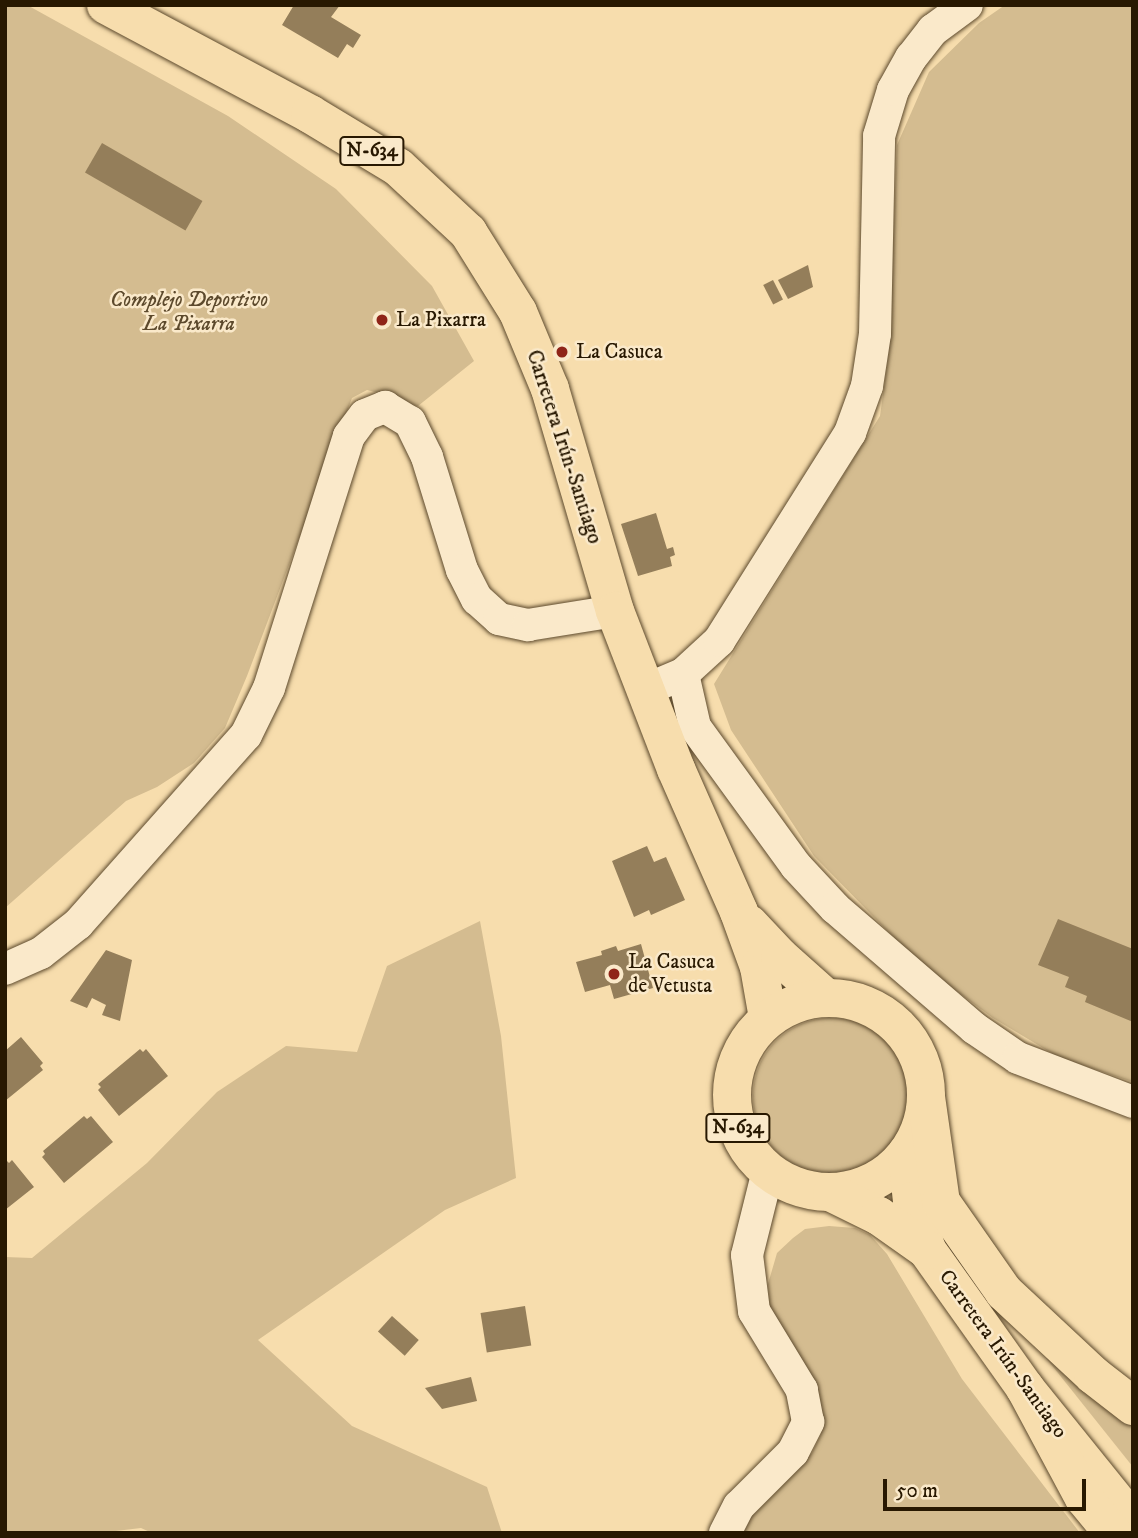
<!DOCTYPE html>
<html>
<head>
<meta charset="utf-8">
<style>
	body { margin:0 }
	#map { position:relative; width:1138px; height:1538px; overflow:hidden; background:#f7ddad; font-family:"IM FELL DW Pica",serif }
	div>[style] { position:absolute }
	.green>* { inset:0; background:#d4bc90 }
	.round { border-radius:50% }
	.building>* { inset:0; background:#947e5a; transform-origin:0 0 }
	.roads { filter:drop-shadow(0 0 2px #5c492c) drop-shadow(0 0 2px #5c492c) }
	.minor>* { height:32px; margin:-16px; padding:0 16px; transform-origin:16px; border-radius:16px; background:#fae9ca }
	.trunk>* { height:38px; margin:-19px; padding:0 19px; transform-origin:19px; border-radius:19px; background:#f7ddad }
	.trunk>.ring { margin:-19px; padding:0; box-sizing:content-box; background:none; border:38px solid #f7ddad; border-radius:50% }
	.motorway>* { height:38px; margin:-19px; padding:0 19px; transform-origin:19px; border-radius:19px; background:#f7ddad }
	.dots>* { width:19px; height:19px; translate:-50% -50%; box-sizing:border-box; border:4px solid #fae9ca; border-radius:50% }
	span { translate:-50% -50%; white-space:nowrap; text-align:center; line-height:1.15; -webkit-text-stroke:5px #fae9ca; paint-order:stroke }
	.shield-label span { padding:2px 5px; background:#fae9ca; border:2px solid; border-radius:5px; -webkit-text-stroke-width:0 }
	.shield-label { font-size:19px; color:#281801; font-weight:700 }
	.park-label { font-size:21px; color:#5c492c; font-style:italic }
	.poi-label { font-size:21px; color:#281801 }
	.left { translate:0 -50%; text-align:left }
	.street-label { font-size:21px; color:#281801 }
	.frame { position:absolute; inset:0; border:7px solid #281801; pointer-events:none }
	.scale { position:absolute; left:883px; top:1479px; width:203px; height:32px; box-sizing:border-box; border:4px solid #281801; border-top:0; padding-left:9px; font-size:21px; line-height:24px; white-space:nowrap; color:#281801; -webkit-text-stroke:5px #fae9ca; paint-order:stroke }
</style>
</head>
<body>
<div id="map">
	<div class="green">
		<div style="clip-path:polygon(5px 5px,27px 5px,228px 116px,336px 189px,432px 286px,474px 361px,418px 406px,405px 405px,387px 395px,367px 390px,352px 398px,247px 676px,225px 728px,194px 763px,157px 787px,126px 801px,5px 908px)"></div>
		<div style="clip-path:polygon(1005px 5px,1133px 5px,1133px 1082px,1058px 1057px,993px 1018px,920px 964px,814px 856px,731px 730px,714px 684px,880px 416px,889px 351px,897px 145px,929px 72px,979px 23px)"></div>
		<div style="clip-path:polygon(480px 921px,501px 1036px,516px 1178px,445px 1210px,258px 1340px,352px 1426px,487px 1487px,502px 1533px,152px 1533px,141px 1528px,99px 1533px,5px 1533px,5px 1257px,32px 1258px,147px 1163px,217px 1092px,286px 1046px,357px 1052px,387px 966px)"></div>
		<div class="round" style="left:753px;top:1018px;width:156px;height:156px"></div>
		<div style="clip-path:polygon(829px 1226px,855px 1228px,870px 1235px,887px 1254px,962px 1379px,1080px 1533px,739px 1533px,748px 1516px,812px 1453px,821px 1434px,820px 1404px,769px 1306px,768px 1284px,777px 1253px,793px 1238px,805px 1229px)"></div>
		<div style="clip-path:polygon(1048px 1357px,1133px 1425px,1133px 1467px,1046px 1358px)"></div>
	</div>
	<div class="building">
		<div style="clip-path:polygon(294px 5px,340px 5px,331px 17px,361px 35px,353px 48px,347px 44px,338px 58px,282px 25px)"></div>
		<div style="left:102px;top:143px;width:116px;height:34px;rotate:30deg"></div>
		<div style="clip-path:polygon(808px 265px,813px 287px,788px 299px,778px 280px)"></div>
		<div style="left:773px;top:280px;width:22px;height:11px;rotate:63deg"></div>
		<div style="clip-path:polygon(656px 513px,667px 549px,673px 547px,675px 555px,670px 557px,672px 566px,638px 576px,621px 524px)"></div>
		<div style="clip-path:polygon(647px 846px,654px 862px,666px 857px,685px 900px,651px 915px,649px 910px,634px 917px,612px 861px)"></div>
		<div style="clip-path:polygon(1058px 919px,1133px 949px,1133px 1022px,1085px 1002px,1087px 996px,1065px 987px,1069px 977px,1038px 965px)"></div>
		<div style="clip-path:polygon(641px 944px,653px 988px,614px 999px,610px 985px,585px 992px,576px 962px,602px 955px,601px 951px,616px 946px,618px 951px)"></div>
		<div style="clip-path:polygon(106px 950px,132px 960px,120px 1021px,102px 1015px,106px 1005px,92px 998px,87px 1008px,70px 1001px)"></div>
		<div style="clip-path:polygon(21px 1037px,43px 1063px,40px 1066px,43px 1070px,5px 1101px,5px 1051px)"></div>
		<div style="clip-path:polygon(140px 1049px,143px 1052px,146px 1049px,168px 1076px,119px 1116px,98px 1090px,101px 1087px,98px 1084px)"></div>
		<div style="clip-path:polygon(84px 1116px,87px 1119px,91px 1116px,113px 1142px,64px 1183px,42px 1157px,45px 1154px,43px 1151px)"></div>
		<div style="clip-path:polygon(5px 1159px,9px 1163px,12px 1160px,34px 1187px,5px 1210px)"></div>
		<div style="left:525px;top:1306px;width:40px;height:45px;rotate:81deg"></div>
		<div style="left:392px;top:1316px;width:36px;height:21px;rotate:42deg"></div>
		<div style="clip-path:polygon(471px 1377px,477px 1401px,442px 1409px,425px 1388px)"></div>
	</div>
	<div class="roads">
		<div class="minor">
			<div style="left:683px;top:674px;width:54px;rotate:77.2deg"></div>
			<div style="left:695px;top:727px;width:172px;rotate:54deg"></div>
			<div style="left:796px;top:866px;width:57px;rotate:47.1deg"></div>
			<div style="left:835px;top:908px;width:184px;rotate:40.8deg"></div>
			<div style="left:974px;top:1028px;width:53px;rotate:34.3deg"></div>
			<div style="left:1018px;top:1058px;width:123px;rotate:20.9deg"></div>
			<div style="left:645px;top:690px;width:41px;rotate:-22.8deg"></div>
			<div style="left:683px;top:674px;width:49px;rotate:-42.5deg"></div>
			<div style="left:719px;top:641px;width:246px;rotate:-57.8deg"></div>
			<div style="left:850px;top:433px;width:50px;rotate:-70.1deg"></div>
			<div style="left:867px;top:386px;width:53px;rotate:-81.3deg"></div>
			<div style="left:875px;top:334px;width:198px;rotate:-88.8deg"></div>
			<div style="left:879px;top:136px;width:48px;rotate:-73.1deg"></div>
			<div style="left:893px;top:90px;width:37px;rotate:-61deg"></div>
			<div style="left:911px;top:58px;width:36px;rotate:-52deg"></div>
			<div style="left:933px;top:30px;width:42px;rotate:-36.3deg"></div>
			<div style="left:5px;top:969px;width:39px;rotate:-24deg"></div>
			<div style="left:41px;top:953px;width:47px;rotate:-38.1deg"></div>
			<div style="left:78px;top:924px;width:253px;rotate:-48.4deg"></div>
			<div style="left:246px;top:735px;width:52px;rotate:-63.9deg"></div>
			<div style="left:269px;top:688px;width:264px;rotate:-72.4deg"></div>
			<div style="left:349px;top:436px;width:26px;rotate:-53deg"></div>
			<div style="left:365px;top:415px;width:22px;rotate:-22deg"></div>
			<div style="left:385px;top:407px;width:29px;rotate:31deg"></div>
			<div style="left:410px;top:422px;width:39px;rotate:64deg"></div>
			<div style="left:427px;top:457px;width:118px;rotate:72.8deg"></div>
			<div style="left:462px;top:570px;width:33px;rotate:63deg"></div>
			<div style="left:477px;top:599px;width:30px;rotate:42deg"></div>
			<div style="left:499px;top:619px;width:30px;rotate:12deg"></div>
			<div style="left:528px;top:625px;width:88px;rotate:-9.1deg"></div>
			<div style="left:725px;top:1533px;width:30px;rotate:-63deg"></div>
			<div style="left:739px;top:1506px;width:76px;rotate:-45deg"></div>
			<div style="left:793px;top:1452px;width:34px;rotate:-63deg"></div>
			<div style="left:808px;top:1422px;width:33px;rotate:-101deg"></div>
			<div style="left:802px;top:1390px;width:92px;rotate:-121.3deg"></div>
			<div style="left:754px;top:1311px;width:56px;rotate:-97.1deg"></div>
			<div style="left:747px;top:1255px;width:87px;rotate:-76deg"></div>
		</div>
		<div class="trunk">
			<div style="left:106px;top:5px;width:231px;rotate:28.1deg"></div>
			<div style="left:310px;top:114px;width:103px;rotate:31.1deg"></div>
			<div style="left:398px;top:167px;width:96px;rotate:42.9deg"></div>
			<div style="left:468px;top:232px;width:94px;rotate:58deg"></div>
			<div style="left:518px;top:312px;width:83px;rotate:67.4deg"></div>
			<div style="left:550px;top:389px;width:231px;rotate:73.7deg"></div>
			<div style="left:615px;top:611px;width:169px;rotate:68.9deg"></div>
			<div style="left:676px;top:769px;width:156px;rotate:66.2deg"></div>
			<div style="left:739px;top:912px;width:59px;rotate:70deg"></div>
			<div style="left:759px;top:967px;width:52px;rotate:80deg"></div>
			<div style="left:749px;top:924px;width:45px;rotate:46.8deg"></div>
			<div style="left:780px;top:957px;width:60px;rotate:41.6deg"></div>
			<div class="ring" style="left:732px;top:998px;width:156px;height:156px"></div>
			<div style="left:907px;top:1153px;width:48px;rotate:84.1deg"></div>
			<div style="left:912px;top:1201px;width:51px;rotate:73deg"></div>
			<div style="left:927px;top:1250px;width:169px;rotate:54.6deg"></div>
			<div style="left:1025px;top:1388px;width:172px;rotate:51.1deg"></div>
			<div style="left:832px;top:1193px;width:52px;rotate:26.1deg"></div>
			<div style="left:879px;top:1216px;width:59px;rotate:35.3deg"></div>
		</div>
		<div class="motorway">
			<div style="left:926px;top:1097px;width:106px;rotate:81.9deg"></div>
			<div style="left:941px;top:1202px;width:110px;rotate:55deg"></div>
			<div style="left:1004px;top:1292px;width:122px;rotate:43deg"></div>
			<div style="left:1093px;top:1375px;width:51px;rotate:37.8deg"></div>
			<div style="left:1025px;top:1388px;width:125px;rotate:61.8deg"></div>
			<div style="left:1084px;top:1498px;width:45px;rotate:50.4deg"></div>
		</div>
	</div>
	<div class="dots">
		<div style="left:382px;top:320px;background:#8f2418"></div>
		<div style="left:562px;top:352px;background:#8f2418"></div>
		<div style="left:614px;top:974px;background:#8f2418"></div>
	</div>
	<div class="shield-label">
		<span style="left:372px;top:151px">N-634</span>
		<span style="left:738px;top:1128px">N-634</span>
	</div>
	<div class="park-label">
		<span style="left:189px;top:312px">Complejo Deportivo<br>La Pixarra</span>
	</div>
	<div class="poi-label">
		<span class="left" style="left:396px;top:320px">La Pixarra</span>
		<span class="left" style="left:576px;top:352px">La Casuca</span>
		<span class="left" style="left:628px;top:974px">La Casuca<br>de Vetusta</span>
	</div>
	<div class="street-label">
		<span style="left:564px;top:447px;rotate:72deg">Carretera Irún-Santiago</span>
		<span style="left:1003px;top:1354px;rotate:54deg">Carretera Irún-Santiago</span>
	</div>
	<div class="frame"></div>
	<div class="scale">50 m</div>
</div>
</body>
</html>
